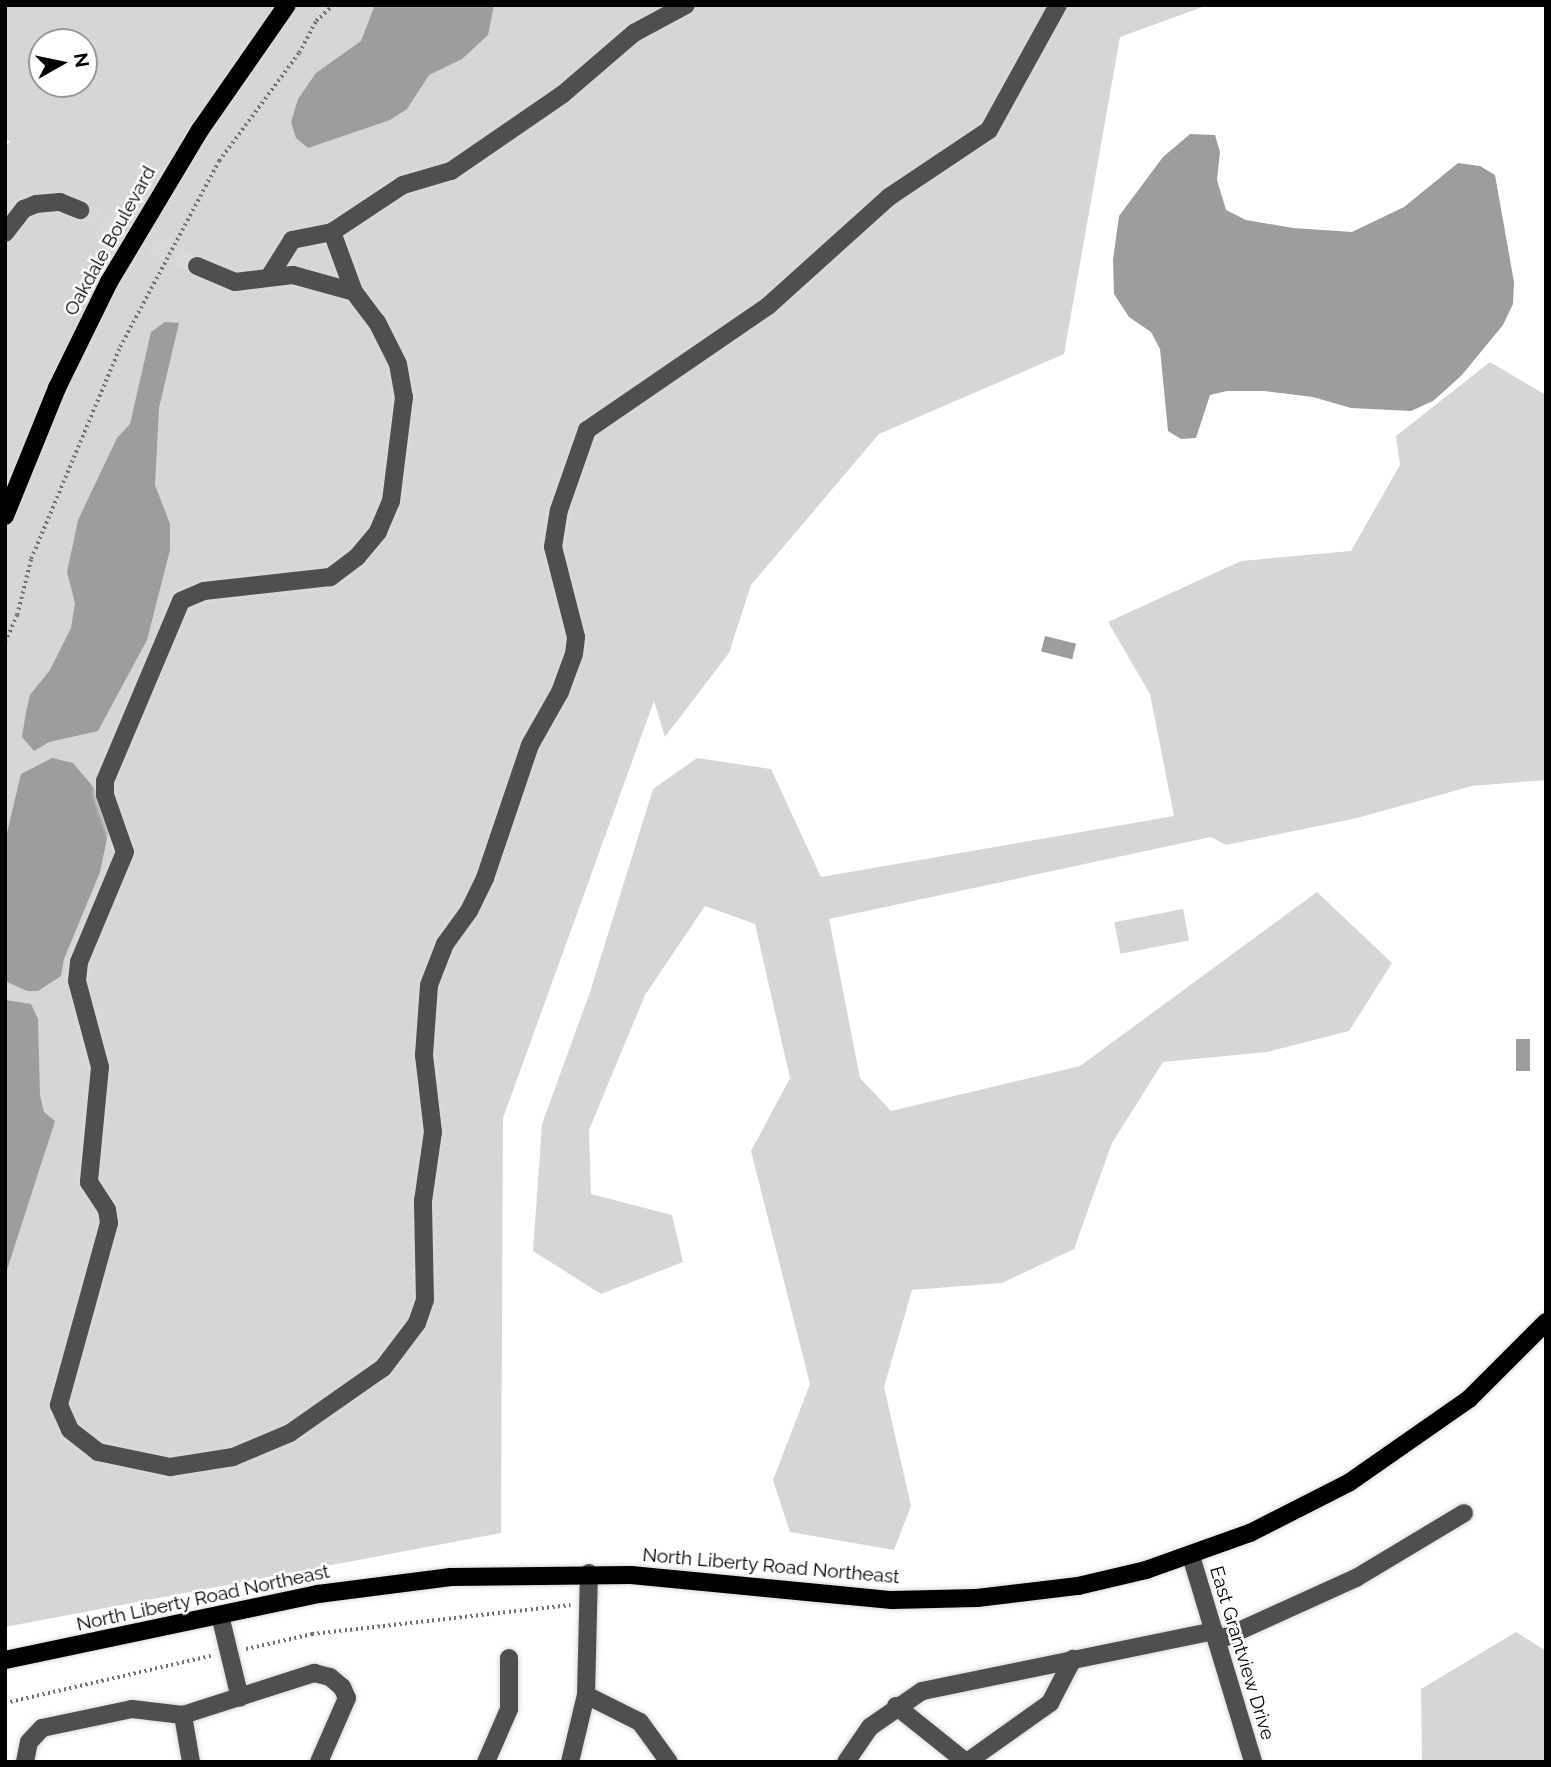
<!DOCTYPE html>
<html>
<head>
<meta charset="utf-8">
<style>
	body { margin:0 }
	#map { position:relative; width:1551px; height:1767px; overflow:hidden; background:#fff; font-family:Raleway,sans-serif }
	div>[style] { position:absolute }
	.green>* { inset:0; background:#d6d6d6; transform-origin:0 0 }
	.water>* { inset:0; background:#9d9d9d; transform-origin:0 0 }
	.minor-tunnel>* { height:18px; margin-top:-9px; transform-origin:0; background:repeating-linear-gradient(90deg,#d9d9d9 0 18px,transparent 0 27px) }
	.path>* { height:3.5px; margin-top:-1.75px; transform-origin:0; background:repeating-linear-gradient(90deg,#717171 0 2px,transparent 0 5.5px) }
	.roads { filter:drop-shadow(0 0 2px #dbdbdb) drop-shadow(0 0 2px #dbdbdb) }
	.minor>* { height:18px; margin:-9px; padding:0 9px; transform-origin:9px; border-radius:9px; background:#4f4f4f }
	.major>* { height:18px; margin:-9px; padding:0 9px; transform-origin:9px; border-radius:9px; background:#000 }
	span { translate:-50% -50%; white-space:nowrap; text-align:center; line-height:1.15; -webkit-text-stroke:5px #fff; paint-order:stroke }
	.street-label { font-size:19px; color:#000 }
	.frame { position:absolute; inset:0; border:7px solid #000; pointer-events:none }
	.north { position:absolute; left:28px; top:28px; width:70px; height:70px; box-sizing:border-box; background:#fff; border:2px solid #999; border-radius:50%; rotate:81deg; font-size:19px; font-weight:700; line-height:28px; text-align:center; color:#000 }
	.north::after { content:''; display:block; margin:auto; width:24px; height:32px; background:#000; clip-path:polygon(50% 0,100% 100%,50% 72%,0 100%) }
</style>
</head>
<body>
<div id="map">
	<div class="green">
		<div style="clip-path:polygon(evenodd,5px 5px,1208px 5px,1120px 37px,1064px 354px,879px 434px,751px 585px,729px 653px,665px 737px,654px 701px,503px 1118px,501px 1533px,5px 1627px,5px 147px,10px 141px,5px 140px,5px 5px,42px 42px,84px 42px,84px 84px,42px 84px,42px 42px)"></div>
		<div style="clip-path:polygon(1490px 362px,1546px 395px,1546px 780px,1472px 786px,1357px 818px,1226px 845px,1211px 837px,829px 919px,860px 1078px,891px 1111px,1080px 1066px,1317px 892px,1392px 963px,1349px 1031px,1267px 1052px,1163px 1062px,1112px 1143px,1074px 1249px,1002px 1283px,912px 1290px,884px 1387px,911px 1506px,894px 1550px,790px 1532px,773px 1480px,810px 1384px,751px 1151px,790px 1078px,755px 924px,705px 906px,645px 995px,589px 1130px,591px 1194px,672px 1215px,683px 1262px,601px 1294px,533px 1251px,542px 1124px,590px 992px,653px 789px,697px 758px,771px 769px,821px 877px,1174px 816px,1150px 694px,1108px 622px,1241px 561px,1351px 551px,1400px 465px,1396px 436px)"></div>
		<div style="left:1183px;top:909px;width:32px;height:70px;rotate:79deg"></div>
		<div style="clip-path:polygon(1516px 1632px,1546px 1651px,1546px 1762px,1422px 1762px,1421px 1689px)"></div>
	</div>
	<div class="water">
		<div style="clip-path:polygon(375px 5px,494px 5px,488px 35px,462px 59px,429px 75px,407px 109px,390px 120px,308px 148px,296px 138px,291px 122px,298px 99px,316px 73px,361px 41px)"></div>
		<div style="clip-path:polygon(1190px 134px,1215px 135px,1220px 152px,1217px 180px,1226px 210px,1246px 220px,1293px 228px,1352px 232px,1404px 207px,1458px 163px,1480px 166px,1495px 175px,1514px 282px,1513px 304px,1503px 325px,1461px 376px,1433px 401px,1411px 411px,1351px 408px,1313px 397px,1264px 391px,1227px 391px,1210px 395px,1196px 438px,1181px 439px,1168px 431px,1160px 349px,1151px 332px,1129px 317px,1114px 294px,1113px 260px,1119px 216px,1163px 157px)"></div>
		<div style="clip-path:polygon(165px 322px,179px 323px,159px 408px,155px 485px,170px 524px,170px 550px,147px 640px,98px 731px,49px 742px,34px 751px,22px 737px,26px 712px,30px 695px,50px 670px,71px 628px,75px 603px,67px 572px,78px 520px,117px 438px,130px 424px,151px 332px)"></div>
		<div style="left:1045px;top:636px;width:32px;height:16px;rotate:14deg"></div>
		<div style="clip-path:polygon(52px 758px,73px 763px,95px 789px,109px 829px,100px 872px,64px 959px,61px 976px,38px 991px,27px 991px,5px 981px,5px 841px,21px 774px)"></div>
		<div style="clip-path:polygon(5px 1000px,31px 1004px,38px 1019px,40px 1095px,44px 1112px,55px 1121px,5px 1276px)"></div>
		<div style="left:1516px;top:1039px;width:14px;height:32px"></div>
	</div>
	<div class="minor-tunnel">
		<div style="left:80px;top:210px;width:130px;rotate:25.6deg"></div>
	</div>
	<div class="path">
		<div style="left:5px;top:642px;width:30px;rotate:-66deg"></div>
		<div style="left:17px;top:615px;width:58px;rotate:-76deg"></div>
		<div style="left:31px;top:559px;width:230px;rotate:-67.2deg"></div>
		<div style="left:120px;top:347px;width:211px;rotate:-62deg"></div>
		<div style="left:219px;top:161px;width:134px;rotate:-53.5deg"></div>
		<div style="left:299px;top:53px;width:36px;rotate:-62deg"></div>
		<div style="left:316px;top:21px;width:23px;rotate:-43deg"></div>
		<div style="left:246px;top:1649px;width:68px;rotate:-12.8deg"></div>
		<div style="left:312px;top:1634px;width:260px;rotate:-6.4deg"></div>
		<div style="left:5px;top:1703px;width:211px;rotate:-12.9deg"></div>
	</div>
	<div class="roads">
		<div class="minor">
			<div style="left:332px;top:232px;width:64px;rotate:69.9deg"></div>
			<div style="left:5px;top:233px;width:31px;rotate:-52deg"></div>
			<div style="left:24px;top:209px;width:13px;rotate:-23deg"></div>
			<div style="left:36px;top:204px;width:24px;rotate:-5deg"></div>
			<div style="left:60px;top:202px;width:22px;rotate:22deg"></div>
			<div style="left:197px;top:266px;width:41px;rotate:22.8deg"></div>
			<div style="left:235px;top:282px;width:58px;rotate:-6.9deg"></div>
			<div style="left:293px;top:275px;width:63px;rotate:15.6deg"></div>
			<div style="left:354px;top:292px;width:38px;rotate:53deg"></div>
			<div style="left:377px;top:322px;width:47px;rotate:63.4deg"></div>
			<div style="left:398px;top:364px;width:34px;rotate:80deg"></div>
			<div style="left:404px;top:397px;width:105px;rotate:97.1deg"></div>
			<div style="left:391px;top:501px;width:34px;rotate:113deg"></div>
			<div style="left:378px;top:532px;width:33px;rotate:130deg"></div>
			<div style="left:357px;top:557px;width:34px;rotate:143deg"></div>
			<div style="left:330px;top:577px;width:127px;rotate:173.7deg"></div>
			<div style="left:204px;top:591px;width:25px;rotate:157deg"></div>
			<div style="left:181px;top:601px;width:195px;rotate:112.9deg"></div>
			<div style="left:105px;top:781px;width:14px;rotate:90deg"></div>
			<div style="left:105px;top:795px;width:60px;rotate:70.7deg"></div>
			<div style="left:125px;top:852px;width:119px;rotate:112.7deg"></div>
			<div style="left:79px;top:962px;width:19px;rotate:96deg"></div>
			<div style="left:77px;top:981px;width:89px;rotate:75deg"></div>
			<div style="left:100px;top:1067px;width:116px;rotate:95.5deg"></div>
			<div style="left:89px;top:1182px;width:33px;rotate:57deg"></div>
			<div style="left:107px;top:1210px;width:13px;rotate:81deg"></div>
			<div style="left:109px;top:1223px;width:189px;rotate:105.4deg"></div>
			<div style="left:59px;top:1405px;width:27px;rotate:66deg"></div>
			<div style="left:70px;top:1430px;width:36px;rotate:38deg"></div>
			<div style="left:98px;top:1452px;width:74px;rotate:11.8deg"></div>
			<div style="left:170px;top:1467px;width:64px;rotate:-9deg"></div>
			<div style="left:233px;top:1457px;width:62px;rotate:-22.8deg"></div>
			<div style="left:290px;top:1433px;width:113px;rotate:-35deg"></div>
			<div style="left:383px;top:1368px;width:56px;rotate:-52.9deg"></div>
			<div style="left:417px;top:1323px;width:24px;rotate:-71deg"></div>
			<div style="left:425px;top:1300px;width:99px;rotate:-91.2deg"></div>
			<div style="left:423px;top:1201px;width:70px;rotate:-81.8deg"></div>
			<div style="left:433px;top:1132px;width:78px;rotate:-96.7deg"></div>
			<div style="left:424px;top:1055px;width:70px;rotate:-85.9deg"></div>
			<div style="left:429px;top:985px;width:44px;rotate:-68.7deg"></div>
			<div style="left:445px;top:944px;width:41px;rotate:-54deg"></div>
			<div style="left:469px;top:911px;width:37px;rotate:-64deg"></div>
			<div style="left:485px;top:878px;width:140px;rotate:-71.3deg"></div>
			<div style="left:530px;top:745px;width:61px;rotate:-60.5deg"></div>
			<div style="left:560px;top:692px;width:40px;rotate:-69.8deg"></div>
			<div style="left:574px;top:654px;width:17px;rotate:-83deg"></div>
			<div style="left:576px;top:637px;width:93px;rotate:-104.3deg"></div>
			<div style="left:553px;top:547px;width:37px;rotate:-81deg"></div>
			<div style="left:559px;top:510px;width:85px;rotate:-70.7deg"></div>
			<div style="left:587px;top:430px;width:219px;rotate:-34.4deg"></div>
			<div style="left:768px;top:306px;width:163px;rotate:-42deg"></div>
			<div style="left:889px;top:197px;width:120px;rotate:-33.8deg"></div>
			<div style="left:989px;top:130px;width:143px;rotate:-61.1deg"></div>
			<div style="left:271px;top:274px;width:40px;rotate:-58deg"></div>
			<div style="left:292px;top:240px;width:41px;rotate:-11.3deg"></div>
			<div style="left:332px;top:232px;width:85px;rotate:-33.5deg"></div>
			<div style="left:403px;top:185px;width:50px;rotate:-16.3deg"></div>
			<div style="left:451px;top:171px;width:136px;rotate:-34.5deg"></div>
			<div style="left:563px;top:94px;width:94px;rotate:-40.7deg"></div>
			<div style="left:634px;top:33px;width:59px;rotate:-28.3deg"></div>
			<div style="left:1191px;top:1556px;width:215px;rotate:73.2deg"></div>
			<div style="left:220px;top:1615px;width:85px;rotate:76.5deg"></div>
			<div style="left:1217px;top:1641px;width:153px;rotate:-24.4deg"></div>
			<div style="left:1356px;top:1578px;width:126px;rotate:-31deg"></div>
			<div style="left:586px;top:1695px;width:60px;rotate:26.6deg"></div>
			<div style="left:640px;top:1722px;width:49px;rotate:54.1deg"></div>
			<div style="left:896px;top:1706px;width:90px;rotate:38.7deg"></div>
			<div style="left:25px;top:1762px;width:20px;rotate:-79deg"></div>
			<div style="left:29px;top:1742px;width:19px;rotate:-47deg"></div>
			<div style="left:42px;top:1728px;width:92px;rotate:-11.9deg"></div>
			<div style="left:132px;top:1709px;width:51px;rotate:6.7deg"></div>
			<div style="left:191px;top:1762px;width:48px;rotate:-99.7deg"></div>
			<div style="left:183px;top:1715px;width:138px;rotate:-17.8deg"></div>
			<div style="left:314px;top:1673px;width:16px;rotate:14deg"></div>
			<div style="left:330px;top:1677px;width:16px;rotate:40deg"></div>
			<div style="left:342px;top:1687px;width:12px;rotate:66deg"></div>
			<div style="left:347px;top:1698px;width:70px;rotate:113.6deg"></div>
			<div style="left:486px;top:1762px;width:58px;rotate:-66.5deg"></div>
			<div style="left:509px;top:1709px;width:51px;rotate:-90deg"></div>
			<div style="left:570px;top:1762px;width:69px;rotate:-76.6deg"></div>
			<div style="left:586px;top:1695px;width:122px;rotate:-88.6deg"></div>
			<div style="left:846px;top:1762px;width:42px;rotate:-55.6deg"></div>
			<div style="left:870px;top:1727px;width:63px;rotate:-34.7deg"></div>
			<div style="left:922px;top:1691px;width:298px;rotate:-11.6deg"></div>
			<div style="left:967px;top:1762px;width:102px;rotate:-35.4deg"></div>
			<div style="left:1050px;top:1703px;width:50px;rotate:-62.4deg"></div>
		</div>
		<div class="major">
			<div style="left:5px;top:516px;width:138px;rotate:-67.9deg"></div>
			<div style="left:57px;top:388px;width:118px;rotate:-63.9deg"></div>
			<div style="left:109px;top:282px;width:177px;rotate:-59.1deg"></div>
			<div style="left:200px;top:130px;width:152px;rotate:-55.2deg"></div>
			<div style="left:5px;top:1660px;width:320px;rotate:-11.9deg"></div>
			<div style="left:318px;top:1594px;width:134px;rotate:-7.3deg"></div>
			<div style="left:451px;top:1577px;width:180px;rotate:-0.6deg"></div>
			<div style="left:631px;top:1575px;width:262px;rotate:5.5deg"></div>
			<div style="left:892px;top:1600px;width:85px;rotate:-1.3deg"></div>
			<div style="left:977px;top:1598px;width:102px;rotate:-6.8deg"></div>
			<div style="left:1078px;top:1586px;width:70px;rotate:-13.2deg"></div>
			<div style="left:1146px;top:1570px;width:110px;rotate:-19.6deg"></div>
			<div style="left:1250px;top:1533px;width:112px;rotate:-27deg"></div>
			<div style="left:1350px;top:1482px;width:145px;rotate:-34.9deg"></div>
			<div style="left:1469px;top:1399px;width:109px;rotate:-45deg"></div>
		</div>
	</div>
	<div class="street-label">
		<span style="left:110px;top:241px;rotate:-61deg">Oakdale Boulevard</span>
		<span style="left:771px;top:1566px;rotate:5deg">North Liberty Road Northeast</span>
		<span style="left:203px;top:1598px;rotate:-12deg">North Liberty Road Northeast</span>
		<span style="left:1242px;top:1653px;rotate:73deg">East Grantview Drive</span>
	</div>
	<div class="frame"></div>
	<div class="north">N</div>
</div>
</body>
</html>
